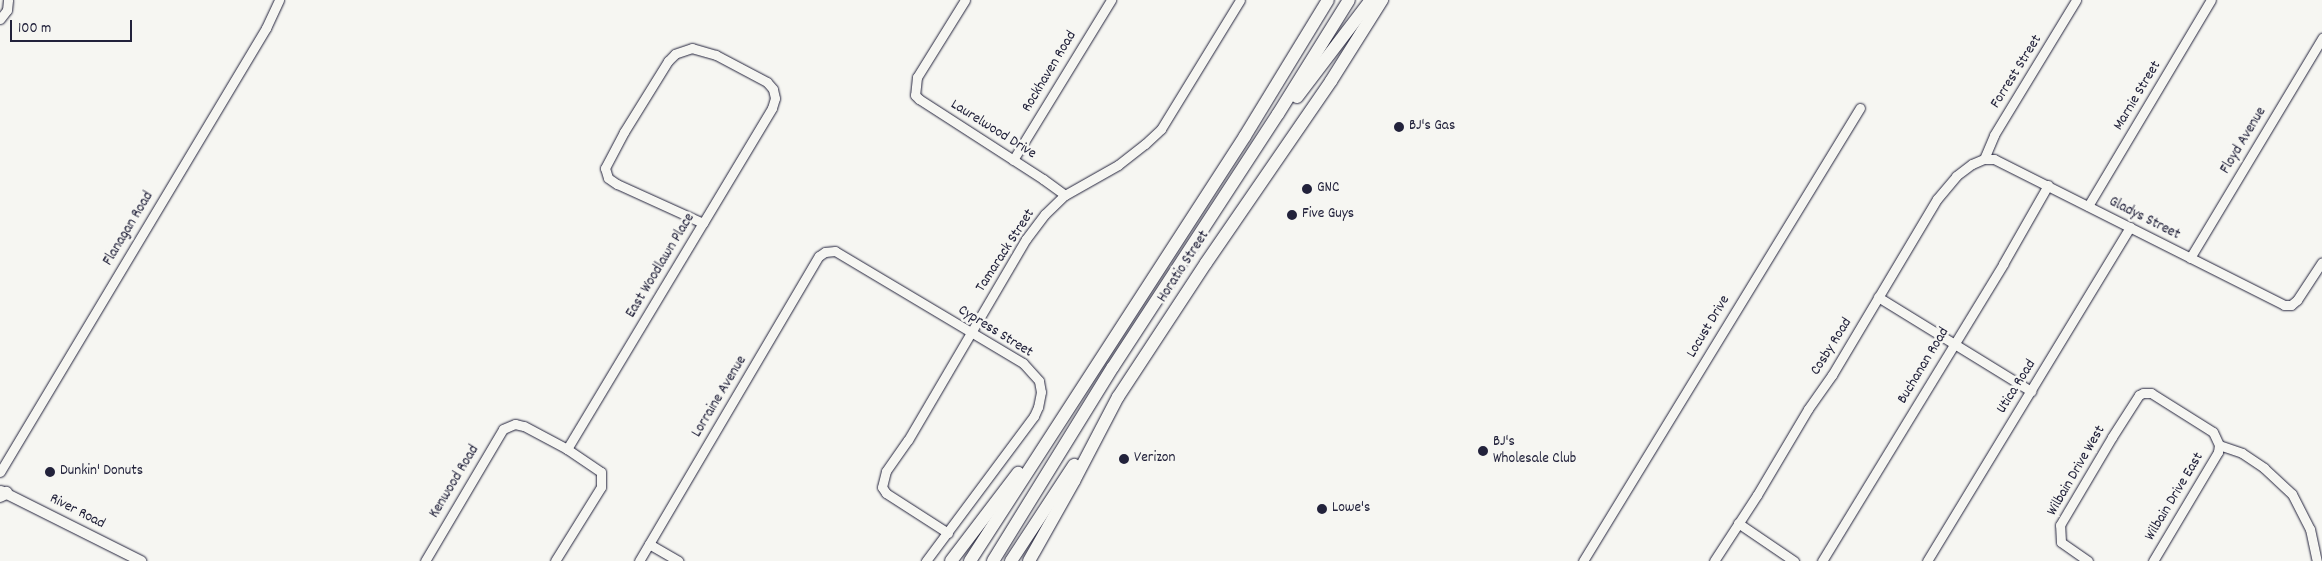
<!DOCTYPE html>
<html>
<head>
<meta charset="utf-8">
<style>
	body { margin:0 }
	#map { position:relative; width:2322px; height:561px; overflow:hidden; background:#f6f6f2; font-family:Dekko,sans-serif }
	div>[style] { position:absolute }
	.roads { filter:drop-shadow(0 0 1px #22223b) drop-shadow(0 0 1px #22223b) }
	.minor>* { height:9px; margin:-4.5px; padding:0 4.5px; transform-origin:4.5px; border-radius:4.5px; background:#f6f6f2 }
	.major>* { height:10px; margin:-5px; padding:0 5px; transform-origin:5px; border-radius:5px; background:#f6f6f2 }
	.highway>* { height:12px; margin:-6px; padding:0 6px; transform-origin:6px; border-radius:6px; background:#f6f6f2 }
	.dots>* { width:14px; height:14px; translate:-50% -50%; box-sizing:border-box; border:2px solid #f6f6f2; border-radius:50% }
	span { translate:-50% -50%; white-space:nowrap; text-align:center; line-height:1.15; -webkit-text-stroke:5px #f6f6f2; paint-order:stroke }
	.street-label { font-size:15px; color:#22223b }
	.poi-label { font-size:15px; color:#22223b }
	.left { translate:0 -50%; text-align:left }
	.scale { position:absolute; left:10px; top:20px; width:122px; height:22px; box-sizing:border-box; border:2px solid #22223b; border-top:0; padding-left:6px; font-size:15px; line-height:18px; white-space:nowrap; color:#22223b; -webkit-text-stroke:4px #f6f6f2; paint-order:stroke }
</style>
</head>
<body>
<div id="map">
	<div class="roads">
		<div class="minor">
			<div style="left:965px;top:0;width:91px;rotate:121.9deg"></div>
			<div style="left:917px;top:77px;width:18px;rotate:96deg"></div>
			<div style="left:915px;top:95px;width:6px;rotate:45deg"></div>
			<div style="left:919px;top:99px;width:148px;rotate:32.8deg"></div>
			<div style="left:1043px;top:179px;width:27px;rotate:36deg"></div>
			<div style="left:0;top:19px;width:11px;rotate:-52deg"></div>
			<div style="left:7px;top:10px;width:10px;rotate:-84deg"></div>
			<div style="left:1984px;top:159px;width:26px;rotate:-67deg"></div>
			<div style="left:1994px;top:135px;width:158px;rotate:-58.7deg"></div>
			<div style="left:1013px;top:160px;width:188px;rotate:-58.5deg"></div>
			<div style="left:2088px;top:206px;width:240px;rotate:-59.2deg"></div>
			<div style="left:2190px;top:258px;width:257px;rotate:-59deg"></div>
			<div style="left:1878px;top:297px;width:180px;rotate:31.6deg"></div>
			<div style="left:2219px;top:445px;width:24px;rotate:19deg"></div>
			<div style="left:2242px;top:453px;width:27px;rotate:34deg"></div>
			<div style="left:2264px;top:468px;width:38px;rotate:43deg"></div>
			<div style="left:2292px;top:494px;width:39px;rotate:63deg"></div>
			<div style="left:2310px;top:529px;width:33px;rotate:78deg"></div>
			<div style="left:567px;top:449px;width:264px;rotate:-59deg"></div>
			<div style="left:703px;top:223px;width:134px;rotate:-59deg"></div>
			<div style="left:772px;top:108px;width:10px;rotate:-73deg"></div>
			<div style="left:775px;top:98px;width:9px;rotate:-103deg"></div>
			<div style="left:773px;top:89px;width:9px;rotate:-131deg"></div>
			<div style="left:767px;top:82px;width:58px;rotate:-152.1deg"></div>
			<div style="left:716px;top:55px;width:25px;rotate:-164deg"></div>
			<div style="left:692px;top:48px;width:18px;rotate:161deg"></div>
			<div style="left:675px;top:54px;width:10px;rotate:135deg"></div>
			<div style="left:668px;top:61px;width:84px;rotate:121.8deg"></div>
			<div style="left:624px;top:132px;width:41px;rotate:117.8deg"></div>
			<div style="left:605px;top:168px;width:10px;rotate:73deg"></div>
			<div style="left:608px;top:178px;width:11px;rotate:34deg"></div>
			<div style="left:617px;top:184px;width:94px;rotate:24.4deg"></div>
			<div style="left:0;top:472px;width:518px;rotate:-59.07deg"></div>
			<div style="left:266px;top:28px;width:31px;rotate:-65deg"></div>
			<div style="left:1738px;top:523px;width:68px;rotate:34.2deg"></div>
			<div style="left:948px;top:533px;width:74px;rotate:-147.2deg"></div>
			<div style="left:886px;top:493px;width:7px;rotate:-124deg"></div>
			<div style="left:882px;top:487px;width:16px;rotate:-76deg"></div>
			<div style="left:886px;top:471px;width:38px;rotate:-55deg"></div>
			<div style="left:908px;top:440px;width:233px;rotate:-59.6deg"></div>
			<div style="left:1026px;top:239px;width:31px;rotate:-53deg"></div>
			<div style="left:1045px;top:214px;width:28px;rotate:-44deg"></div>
			<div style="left:1065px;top:195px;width:61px;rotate:-29.5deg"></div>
			<div style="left:1118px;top:165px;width:34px;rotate:-38deg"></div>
			<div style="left:1145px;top:144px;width:22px;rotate:-43deg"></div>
			<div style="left:1161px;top:129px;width:151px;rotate:-58.5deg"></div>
			<div style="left:649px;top:544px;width:34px;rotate:30deg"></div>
			<div style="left:425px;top:561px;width:153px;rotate:-59.4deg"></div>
			<div style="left:503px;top:429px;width:13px;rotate:-23deg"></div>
			<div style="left:515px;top:424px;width:9px;rotate:13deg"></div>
			<div style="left:524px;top:426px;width:49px;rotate:28.1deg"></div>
			<div style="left:567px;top:449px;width:41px;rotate:34.1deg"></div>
			<div style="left:601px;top:472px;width:15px;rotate:90deg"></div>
			<div style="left:601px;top:487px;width:87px;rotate:121.9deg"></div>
			<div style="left:639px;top:561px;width:354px;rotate:-59.5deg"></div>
			<div style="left:819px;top:256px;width:7px;rotate:-34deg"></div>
			<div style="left:825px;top:252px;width:10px;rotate:-6deg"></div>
			<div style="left:835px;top:251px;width:219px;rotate:30.8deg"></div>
			<div style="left:1023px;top:363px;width:24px;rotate:48deg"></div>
			<div style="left:1039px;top:381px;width:11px;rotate:80deg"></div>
			<div style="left:1041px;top:392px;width:15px;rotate:101deg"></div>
			<div style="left:1038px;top:407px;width:10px;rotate:114deg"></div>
			<div style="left:1034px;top:416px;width:181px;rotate:126.7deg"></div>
			<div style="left:1583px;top:561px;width:531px;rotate:-58.56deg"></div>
			<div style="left:1714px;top:561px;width:79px;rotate:-56.9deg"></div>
			<div style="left:1757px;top:495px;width:100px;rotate:-59.3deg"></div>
			<div style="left:1808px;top:409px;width:42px;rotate:-54.8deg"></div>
			<div style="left:1832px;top:375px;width:205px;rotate:-59.2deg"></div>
			<div style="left:1937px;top:199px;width:30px;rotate:-50deg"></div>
			<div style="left:1956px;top:176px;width:20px;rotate:-37deg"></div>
			<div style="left:1972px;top:164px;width:13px;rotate:-23deg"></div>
			<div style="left:1984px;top:159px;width:10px"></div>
			<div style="left:1994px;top:159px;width:325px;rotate:26.7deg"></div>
			<div style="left:2284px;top:305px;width:7px"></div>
			<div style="left:2291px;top:305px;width:8px;rotate:-40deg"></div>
			<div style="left:2297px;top:300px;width:45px;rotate:-56.7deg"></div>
			<div style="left:1822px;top:561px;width:348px;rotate:-58.6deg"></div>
			<div style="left:2003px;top:264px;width:91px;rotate:-60.3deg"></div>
			<div style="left:1927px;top:561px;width:391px;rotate:-58.7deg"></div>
			<div style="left:2088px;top:561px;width:33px;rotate:-145deg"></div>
			<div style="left:2061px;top:542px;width:17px;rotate:-93deg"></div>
			<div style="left:2060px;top:525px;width:102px;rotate:-59.4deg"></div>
			<div style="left:2112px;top:437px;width:50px;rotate:-57.3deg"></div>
			<div style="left:2139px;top:395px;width:4px;rotate:-27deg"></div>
			<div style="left:2143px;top:393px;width:8px"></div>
			<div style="left:2151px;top:393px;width:73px;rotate:32.2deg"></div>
			<div style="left:2213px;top:432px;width:14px;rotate:65deg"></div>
			<div style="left:2219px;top:445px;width:7px;rotate:98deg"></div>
			<div style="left:2218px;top:452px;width:127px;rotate:120.8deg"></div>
		</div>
		<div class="major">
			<div style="left:1px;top:491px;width:157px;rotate:26.6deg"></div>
		</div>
		<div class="highway">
			<div style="left:1297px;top:97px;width:122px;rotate:-52.7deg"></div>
			<div style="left:0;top:496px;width:7px;rotate:-27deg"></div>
			<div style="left:951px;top:561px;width:111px;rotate:-52.7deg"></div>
			<div style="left:970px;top:561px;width:506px;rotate:-57.09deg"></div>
			<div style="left:1245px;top:136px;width:159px;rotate:-58.6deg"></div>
			<div style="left:993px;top:561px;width:228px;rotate:-58.3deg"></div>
			<div style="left:1113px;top:367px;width:302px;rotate:-56.9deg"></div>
			<div style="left:1278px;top:114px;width:134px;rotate:-58.1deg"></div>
			<div style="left:1011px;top:561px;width:115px;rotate:-56.7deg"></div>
			<div style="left:1029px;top:561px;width:92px;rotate:-60.6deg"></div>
			<div style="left:1074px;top:481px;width:95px;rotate:-62.4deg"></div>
			<div style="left:1118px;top:397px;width:160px;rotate:-56.7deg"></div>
			<div style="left:1206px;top:263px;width:221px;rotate:-55.5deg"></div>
			<div style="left:1331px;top:81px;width:96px;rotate:-57.8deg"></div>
		</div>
	</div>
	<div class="dots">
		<div style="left:1399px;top:127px;background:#22223b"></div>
		<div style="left:1307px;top:189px;background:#22223b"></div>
		<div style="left:1292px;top:215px;background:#22223b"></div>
		<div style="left:1483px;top:451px;background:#22223b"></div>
		<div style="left:1124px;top:459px;background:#22223b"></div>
		<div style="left:50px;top:472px;background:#22223b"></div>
		<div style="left:1322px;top:509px;background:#22223b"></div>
	</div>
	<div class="street-label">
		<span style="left:1050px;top:72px;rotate:-59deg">Rockhaven Road</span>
		<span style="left:2017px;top:72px;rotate:-58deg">Forrest Street</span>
		<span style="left:2138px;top:96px;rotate:-59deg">Marnie Street</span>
		<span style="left:993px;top:130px;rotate:32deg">Laurelwood Drive</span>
		<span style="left:2244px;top:141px;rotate:-59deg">Floyd Avenue</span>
		<span style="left:2144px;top:219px;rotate:27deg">Gladys Street</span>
		<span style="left:129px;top:229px;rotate:-59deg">Flanagan Road</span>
		<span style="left:1006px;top:251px;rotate:-57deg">Tamarack Street</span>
		<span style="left:661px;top:266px;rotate:-59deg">East Woodlawn Place</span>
		<span style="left:1184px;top:267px;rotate:-57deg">Horatio Street</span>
		<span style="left:1709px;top:327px;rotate:-59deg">Locust Drive</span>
		<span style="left:995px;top:332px;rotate:32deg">Cypress Street</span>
		<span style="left:1832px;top:347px;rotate:-58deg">Cosby Road</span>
		<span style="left:1924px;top:366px;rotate:-59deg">Buchanan Road</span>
		<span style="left:2017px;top:387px;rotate:-58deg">Utica Road</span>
		<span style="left:720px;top:397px;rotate:-59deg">Lorraine Avenue</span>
		<span style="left:2077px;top:471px;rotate:-60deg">Wilbain Drive West</span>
		<span style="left:455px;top:482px;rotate:-59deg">Kenwood Road</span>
		<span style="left:2175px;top:497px;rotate:-59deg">Wilbain Drive East</span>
		<span style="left:77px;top:512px;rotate:27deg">River Road</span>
	</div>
	<div class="poi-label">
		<span class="left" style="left:1409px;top:127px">BJ's Gas</span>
		<span class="left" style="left:1317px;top:189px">GNC</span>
		<span class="left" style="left:1302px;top:215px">Five Guys</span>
		<span class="left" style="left:1493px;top:451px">BJ's<br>Wholesale Club</span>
		<span class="left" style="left:1134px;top:459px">Verizon</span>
		<span class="left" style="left:60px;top:472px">Dunkin' Donuts</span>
		<span class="left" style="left:1332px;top:509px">Lowe's</span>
	</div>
	<div class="scale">100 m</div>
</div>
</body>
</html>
